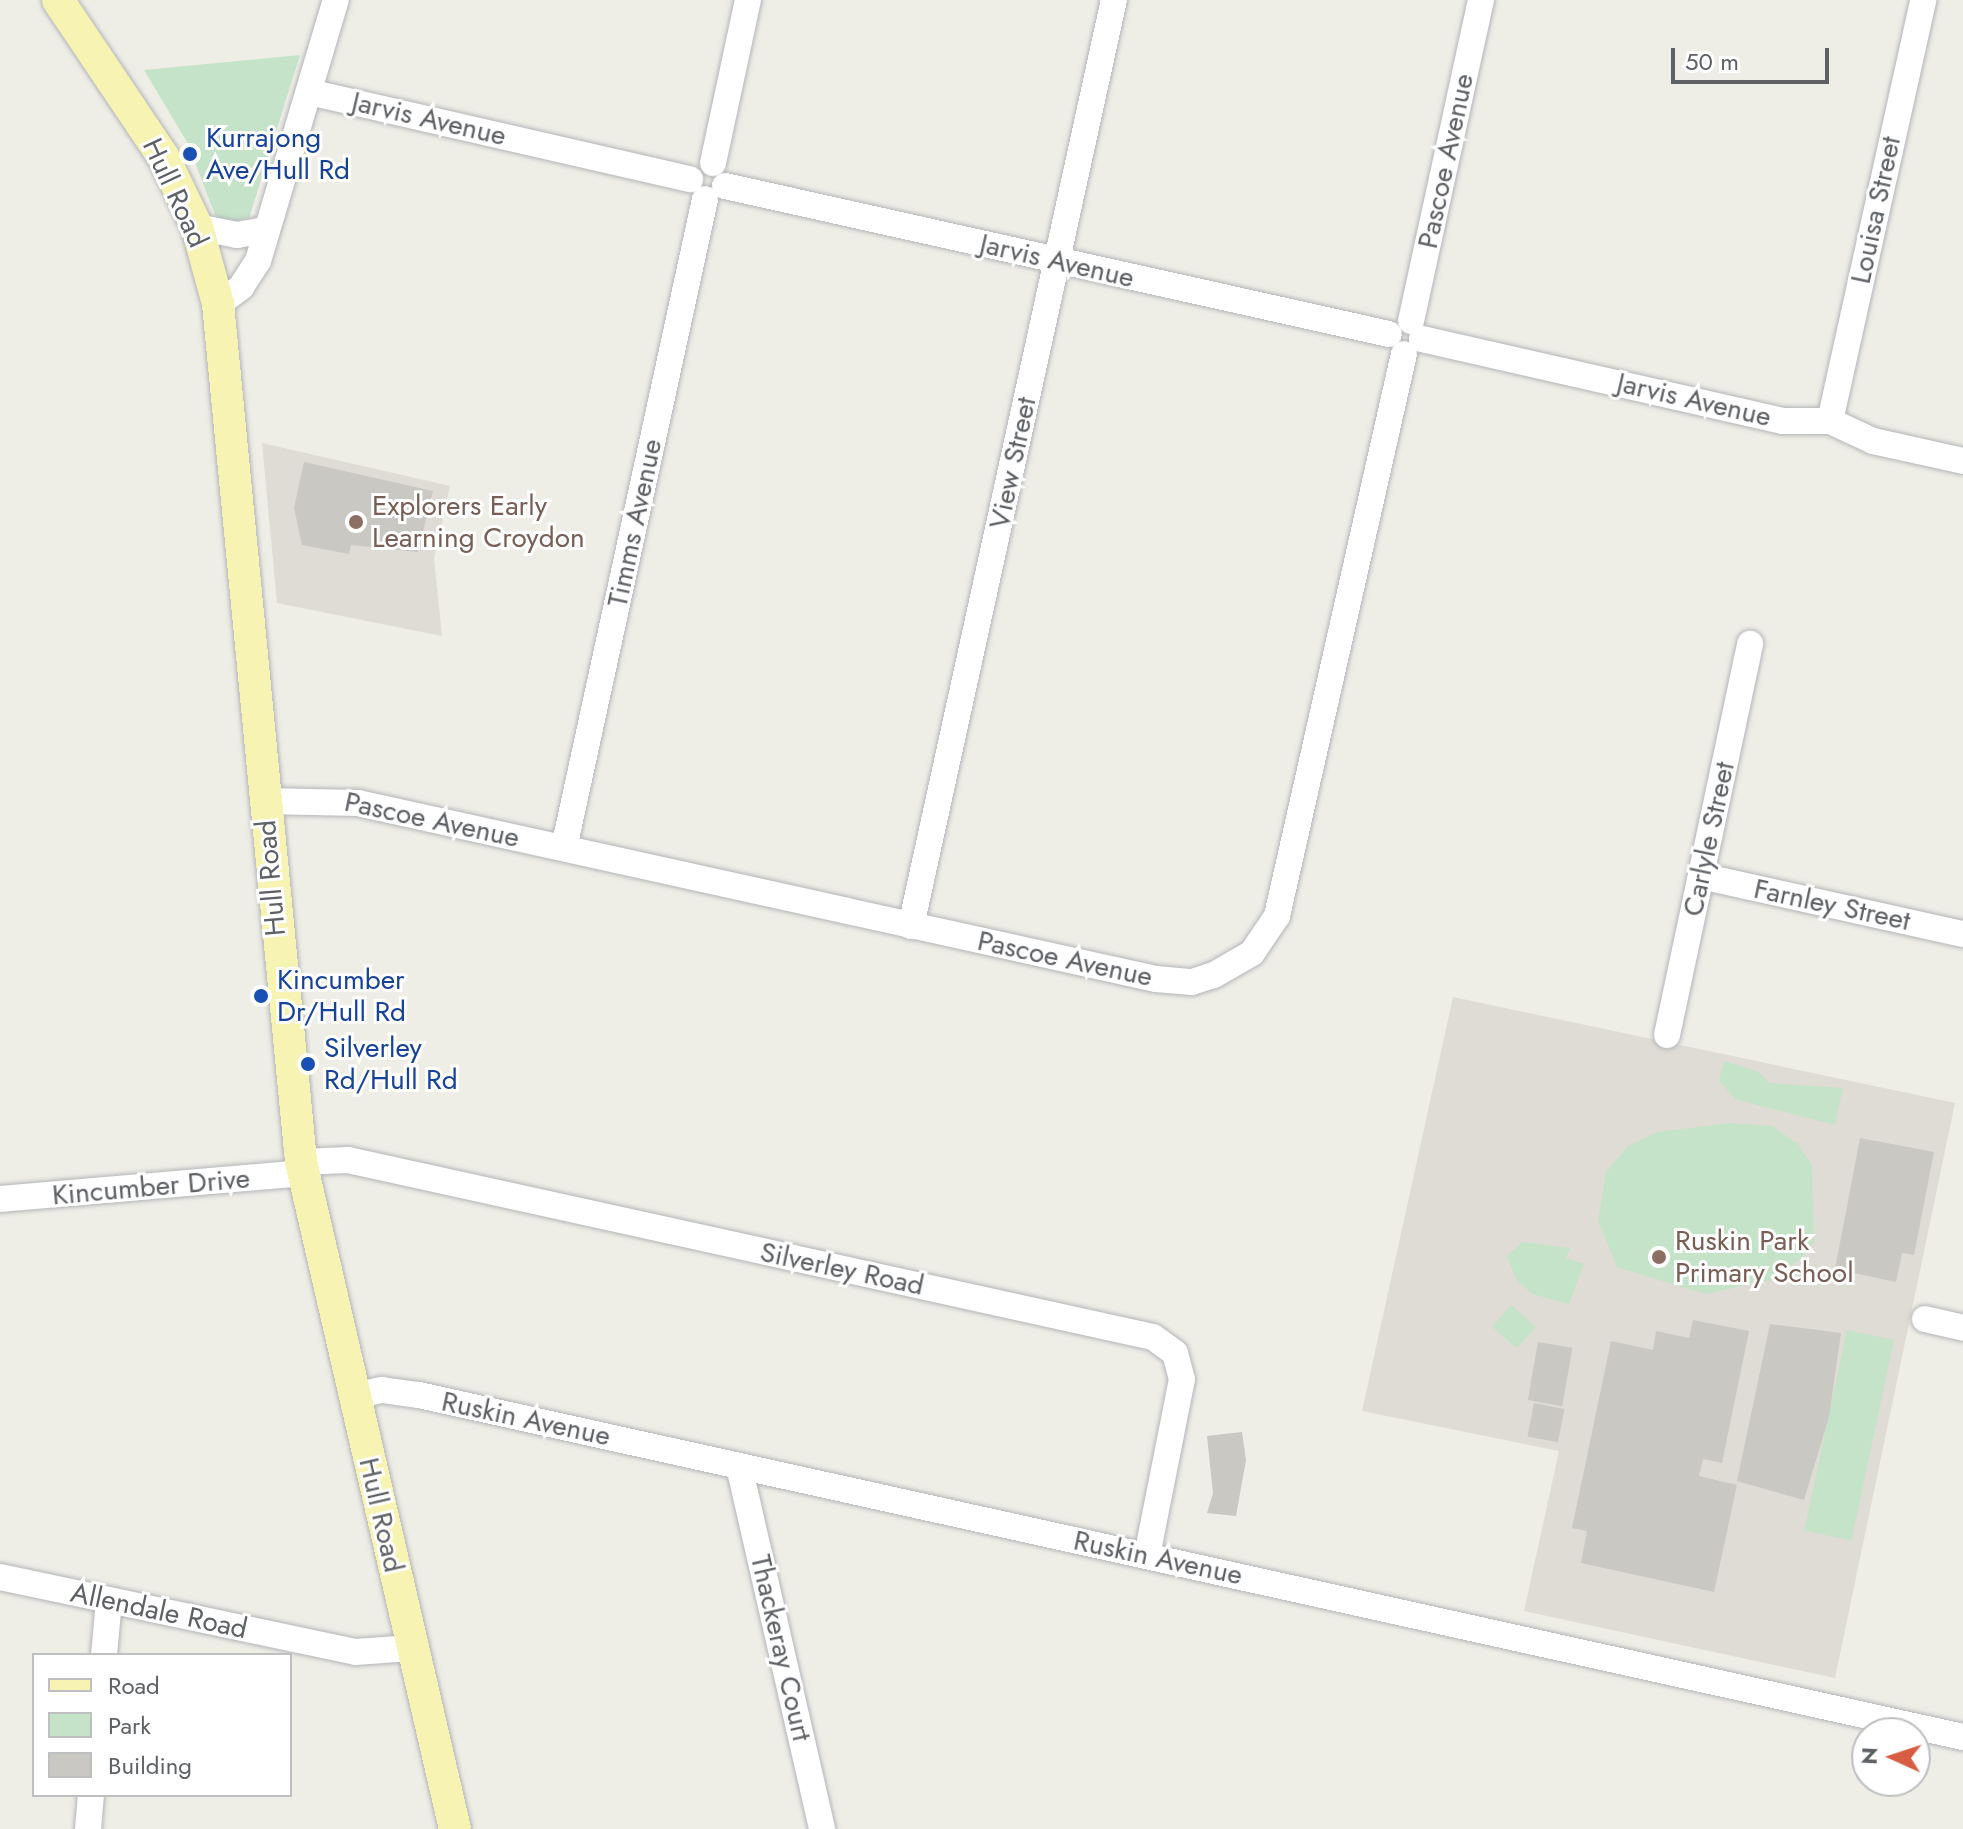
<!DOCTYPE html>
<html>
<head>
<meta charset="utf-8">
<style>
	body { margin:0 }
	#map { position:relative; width:1963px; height:1829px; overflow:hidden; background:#eeede6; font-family:Jost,sans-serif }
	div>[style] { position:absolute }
	.education>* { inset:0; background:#dedcd4 }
	.green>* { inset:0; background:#c5e3c8; transform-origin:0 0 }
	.building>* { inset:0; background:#cac8c2; transform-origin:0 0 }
	.roads { filter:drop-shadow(0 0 2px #b3b5b9) drop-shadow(0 0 2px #b3b5b9) }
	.minor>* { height:26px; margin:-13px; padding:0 13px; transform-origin:13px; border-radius:13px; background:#fff }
	.major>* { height:32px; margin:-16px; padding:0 16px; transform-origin:16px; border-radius:16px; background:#f7f3b2 }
	.dots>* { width:22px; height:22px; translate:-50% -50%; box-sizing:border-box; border:4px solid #fff; border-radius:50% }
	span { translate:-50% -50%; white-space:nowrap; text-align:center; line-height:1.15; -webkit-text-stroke:6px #fff; paint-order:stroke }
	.street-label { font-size:28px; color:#5d6064 }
	.transit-label { font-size:28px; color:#164399 }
	.left { translate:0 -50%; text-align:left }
	.education-label { font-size:28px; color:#785e54 }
	.legend { position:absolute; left:32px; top:1653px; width:260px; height:144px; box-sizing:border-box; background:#fff; border:2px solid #bebfc1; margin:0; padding:10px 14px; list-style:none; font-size:24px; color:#5d6064 }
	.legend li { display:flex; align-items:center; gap:16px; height:40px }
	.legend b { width:40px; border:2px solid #bebfc1 }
	.north { position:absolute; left:1851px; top:1717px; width:80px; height:80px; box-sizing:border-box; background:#fff; border:2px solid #bebfc1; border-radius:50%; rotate:273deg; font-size:22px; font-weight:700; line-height:32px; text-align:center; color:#5d6064 }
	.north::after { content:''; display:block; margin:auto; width:28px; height:36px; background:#d75e43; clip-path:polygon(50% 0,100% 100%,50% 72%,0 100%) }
	.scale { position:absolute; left:1671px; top:48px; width:158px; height:36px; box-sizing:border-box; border:4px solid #5d6064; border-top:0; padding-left:10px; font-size:24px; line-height:28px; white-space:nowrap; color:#5d6064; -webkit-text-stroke:6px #fff; paint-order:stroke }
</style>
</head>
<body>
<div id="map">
	<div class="education">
		<div style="clip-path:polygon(262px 443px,450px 486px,434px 558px,442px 636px,277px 603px)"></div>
		<div style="clip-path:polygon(1453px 997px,1955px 1103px,1835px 1678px,1524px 1611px,1559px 1451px,1362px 1411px)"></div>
	</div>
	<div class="green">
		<div style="clip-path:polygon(300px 55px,249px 218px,226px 223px,216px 217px,187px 142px,144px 70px)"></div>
		<div style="clip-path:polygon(1724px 1061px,1759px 1072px,1769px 1083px,1843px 1088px,1835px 1125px,1735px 1099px,1719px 1080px)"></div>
		<div style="clip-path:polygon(1730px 1123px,1772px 1126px,1798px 1144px,1812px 1165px,1814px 1242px,1801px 1258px,1775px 1279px,1705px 1294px,1617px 1267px,1598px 1220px,1606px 1172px,1628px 1146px,1658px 1132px)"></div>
		<div style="clip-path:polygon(1523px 1242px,1570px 1248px,1566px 1258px,1584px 1264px,1569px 1304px,1532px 1294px,1516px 1279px,1507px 1256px)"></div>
		<div style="left:1511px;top:1305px;width:33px;height:29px;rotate:41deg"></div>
		<div style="left:1847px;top:1330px;width:48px;height:205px;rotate:12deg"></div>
	</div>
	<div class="building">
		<div style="clip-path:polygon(304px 462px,433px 491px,418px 552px,351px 545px,349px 554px,302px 545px,294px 508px)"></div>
		<div style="clip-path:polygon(1860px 1138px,1934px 1152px,1914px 1255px,1902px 1253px,1896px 1282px,1835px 1269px)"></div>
		<div style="clip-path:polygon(1693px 1320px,1749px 1331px,1722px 1463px,1703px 1459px,1699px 1476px,1737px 1485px,1714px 1592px,1581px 1563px,1587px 1531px,1572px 1528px,1611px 1341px,1653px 1350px,1656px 1331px,1689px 1338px)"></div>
		<div style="clip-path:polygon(1770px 1324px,1841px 1333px,1829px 1417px,1804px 1500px,1737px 1481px)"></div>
		<div style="left:1538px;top:1342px;width:35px;height:59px;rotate:10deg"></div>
		<div style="left:1534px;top:1403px;width:31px;height:34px;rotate:11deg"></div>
		<div style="clip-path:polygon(1242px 1432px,1246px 1460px,1236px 1516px,1207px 1513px,1213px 1493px,1207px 1436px)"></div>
	</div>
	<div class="roads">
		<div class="minor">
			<div style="left:309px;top:92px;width:391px;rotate:12.9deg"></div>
			<div style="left:713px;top:163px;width:167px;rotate:-77.9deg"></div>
			<div style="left:725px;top:186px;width:680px;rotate:12.57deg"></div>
			<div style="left:197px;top:227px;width:41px;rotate:11.3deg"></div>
			<div style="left:237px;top:235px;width:28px;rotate:-10deg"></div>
			<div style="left:218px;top:304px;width:29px;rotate:-36deg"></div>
			<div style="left:241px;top:287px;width:31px;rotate:-57deg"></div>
			<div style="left:258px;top:261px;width:272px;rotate:-73.4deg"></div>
			<div style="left:1411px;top:321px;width:329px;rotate:-77.7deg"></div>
			<div style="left:1422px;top:339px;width:370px;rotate:12.8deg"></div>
			<div style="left:1783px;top:421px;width:47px"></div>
			<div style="left:1830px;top:421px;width:47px;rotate:24.9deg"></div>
			<div style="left:1873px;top:441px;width:92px;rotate:12.5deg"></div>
			<div style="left:1830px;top:421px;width:431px;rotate:-77.5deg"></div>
			<div style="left:264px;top:801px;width:94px;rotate:1.2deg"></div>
			<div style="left:358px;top:803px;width:817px;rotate:12.44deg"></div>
			<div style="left:1156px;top:979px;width:36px;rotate:5deg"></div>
			<div style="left:1192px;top:982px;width:23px;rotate:-18deg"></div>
			<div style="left:1214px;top:975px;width:44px;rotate:-30.1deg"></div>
			<div style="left:1252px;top:953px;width:45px;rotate:-56deg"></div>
			<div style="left:1277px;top:916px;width:576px;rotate:-77.27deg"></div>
			<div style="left:564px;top:848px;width:664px;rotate:-77.74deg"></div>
			<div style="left:1701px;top:876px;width:268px;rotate:12.5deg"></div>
			<div style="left:911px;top:926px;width:948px;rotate:-77.64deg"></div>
			<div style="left:1667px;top:1035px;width:400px;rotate:-78deg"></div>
			<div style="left:301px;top:1162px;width:47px;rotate:-2.4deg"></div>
			<div style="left:348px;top:1160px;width:824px;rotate:12.4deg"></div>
			<div style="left:1153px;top:1337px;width:27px;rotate:36deg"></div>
			<div style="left:1175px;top:1353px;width:27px;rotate:75deg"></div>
			<div style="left:1182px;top:1379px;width:179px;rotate:101.2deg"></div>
			<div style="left:0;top:1199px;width:304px;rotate:-4.9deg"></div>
			<div style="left:1925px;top:1319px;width:39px;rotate:13deg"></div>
			<div style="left:353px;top:1396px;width:30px;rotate:-12deg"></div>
			<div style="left:382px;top:1390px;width:37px;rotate:8deg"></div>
			<div style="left:419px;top:1395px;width:1581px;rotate:12.49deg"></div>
			<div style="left:739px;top:1466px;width:372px;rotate:77.1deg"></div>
			<div style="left:0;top:1577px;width:363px;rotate:11.9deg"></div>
			<div style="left:355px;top:1652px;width:57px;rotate:-4deg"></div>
			<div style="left:104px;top:1655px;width:55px;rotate:-84.8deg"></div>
			<div style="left:88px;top:1829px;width:34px;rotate:-85deg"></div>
		</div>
		<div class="major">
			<div style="left:58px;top:0;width:188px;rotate:56.1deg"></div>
			<div style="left:163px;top:156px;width:79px;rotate:64.4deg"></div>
			<div style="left:197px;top:227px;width:80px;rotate:74.7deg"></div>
			<div style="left:218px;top:304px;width:862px;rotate:84.47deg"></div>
			<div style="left:301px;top:1162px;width:685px;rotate:77deg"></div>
		</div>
	</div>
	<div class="dots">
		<div style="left:190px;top:154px;background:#1a4fb4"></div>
		<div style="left:356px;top:522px;background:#8d6e63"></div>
		<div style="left:261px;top:996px;background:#1a4fb4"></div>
		<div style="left:308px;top:1064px;background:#1a4fb4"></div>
		<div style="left:1659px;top:1257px;background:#8d6e63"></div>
	</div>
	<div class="street-label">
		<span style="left:429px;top:119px;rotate:13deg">Jarvis Avenue</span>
		<span style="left:1446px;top:161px;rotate:-78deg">Pascoe Avenue</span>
		<span style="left:175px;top:193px;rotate:65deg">Hull Road</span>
		<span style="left:1876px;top:210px;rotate:-78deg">Louisa Street</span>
		<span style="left:1057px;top:261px;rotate:13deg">Jarvis Avenue</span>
		<span style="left:1694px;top:400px;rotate:13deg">Jarvis Avenue</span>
		<span style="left:1013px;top:463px;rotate:-78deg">View Street</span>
		<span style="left:635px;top:523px;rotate:-78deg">Timms Avenue</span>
		<span style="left:432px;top:820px;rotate:12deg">Pascoe Avenue</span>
		<span style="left:1709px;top:839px;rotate:-78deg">Carlyle Street</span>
		<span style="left:271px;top:878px;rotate:-95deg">Hull Road</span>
		<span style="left:1832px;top:905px;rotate:12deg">Farnley Street</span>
		<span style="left:1065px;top:959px;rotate:12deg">Pascoe Avenue</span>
		<span style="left:151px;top:1187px;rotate:-5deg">Kincumber Drive</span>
		<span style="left:842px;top:1269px;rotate:12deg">Silverley Road</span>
		<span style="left:526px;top:1419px;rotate:12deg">Ruskin Avenue</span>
		<span style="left:381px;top:1515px;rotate:77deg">Hull Road</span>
		<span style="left:1158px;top:1558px;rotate:12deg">Ruskin Avenue</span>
		<span style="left:159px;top:1611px;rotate:12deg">Allendale Road</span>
		<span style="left:781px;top:1648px;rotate:77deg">Thackeray Court</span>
	</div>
	<div class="transit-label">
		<span class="left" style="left:206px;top:154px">Kurrajong<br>Ave/Hull Rd</span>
		<span class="left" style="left:277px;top:996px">Kincumber<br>Dr/Hull Rd</span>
		<span class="left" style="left:324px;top:1064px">Silverley<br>Rd/Hull Rd</span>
	</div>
	<div class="education-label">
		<span class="left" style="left:372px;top:522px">Explorers Early<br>Learning Croydon</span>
		<span class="left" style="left:1675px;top:1257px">Ruskin Park<br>Primary School</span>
	</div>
	<ul class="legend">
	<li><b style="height:10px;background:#f7f3b2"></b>Road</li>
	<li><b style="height:22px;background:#c5e3c8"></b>Park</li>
	<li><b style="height:22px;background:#cac8c2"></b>Building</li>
	</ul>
	<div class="north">N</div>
	<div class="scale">50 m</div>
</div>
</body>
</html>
